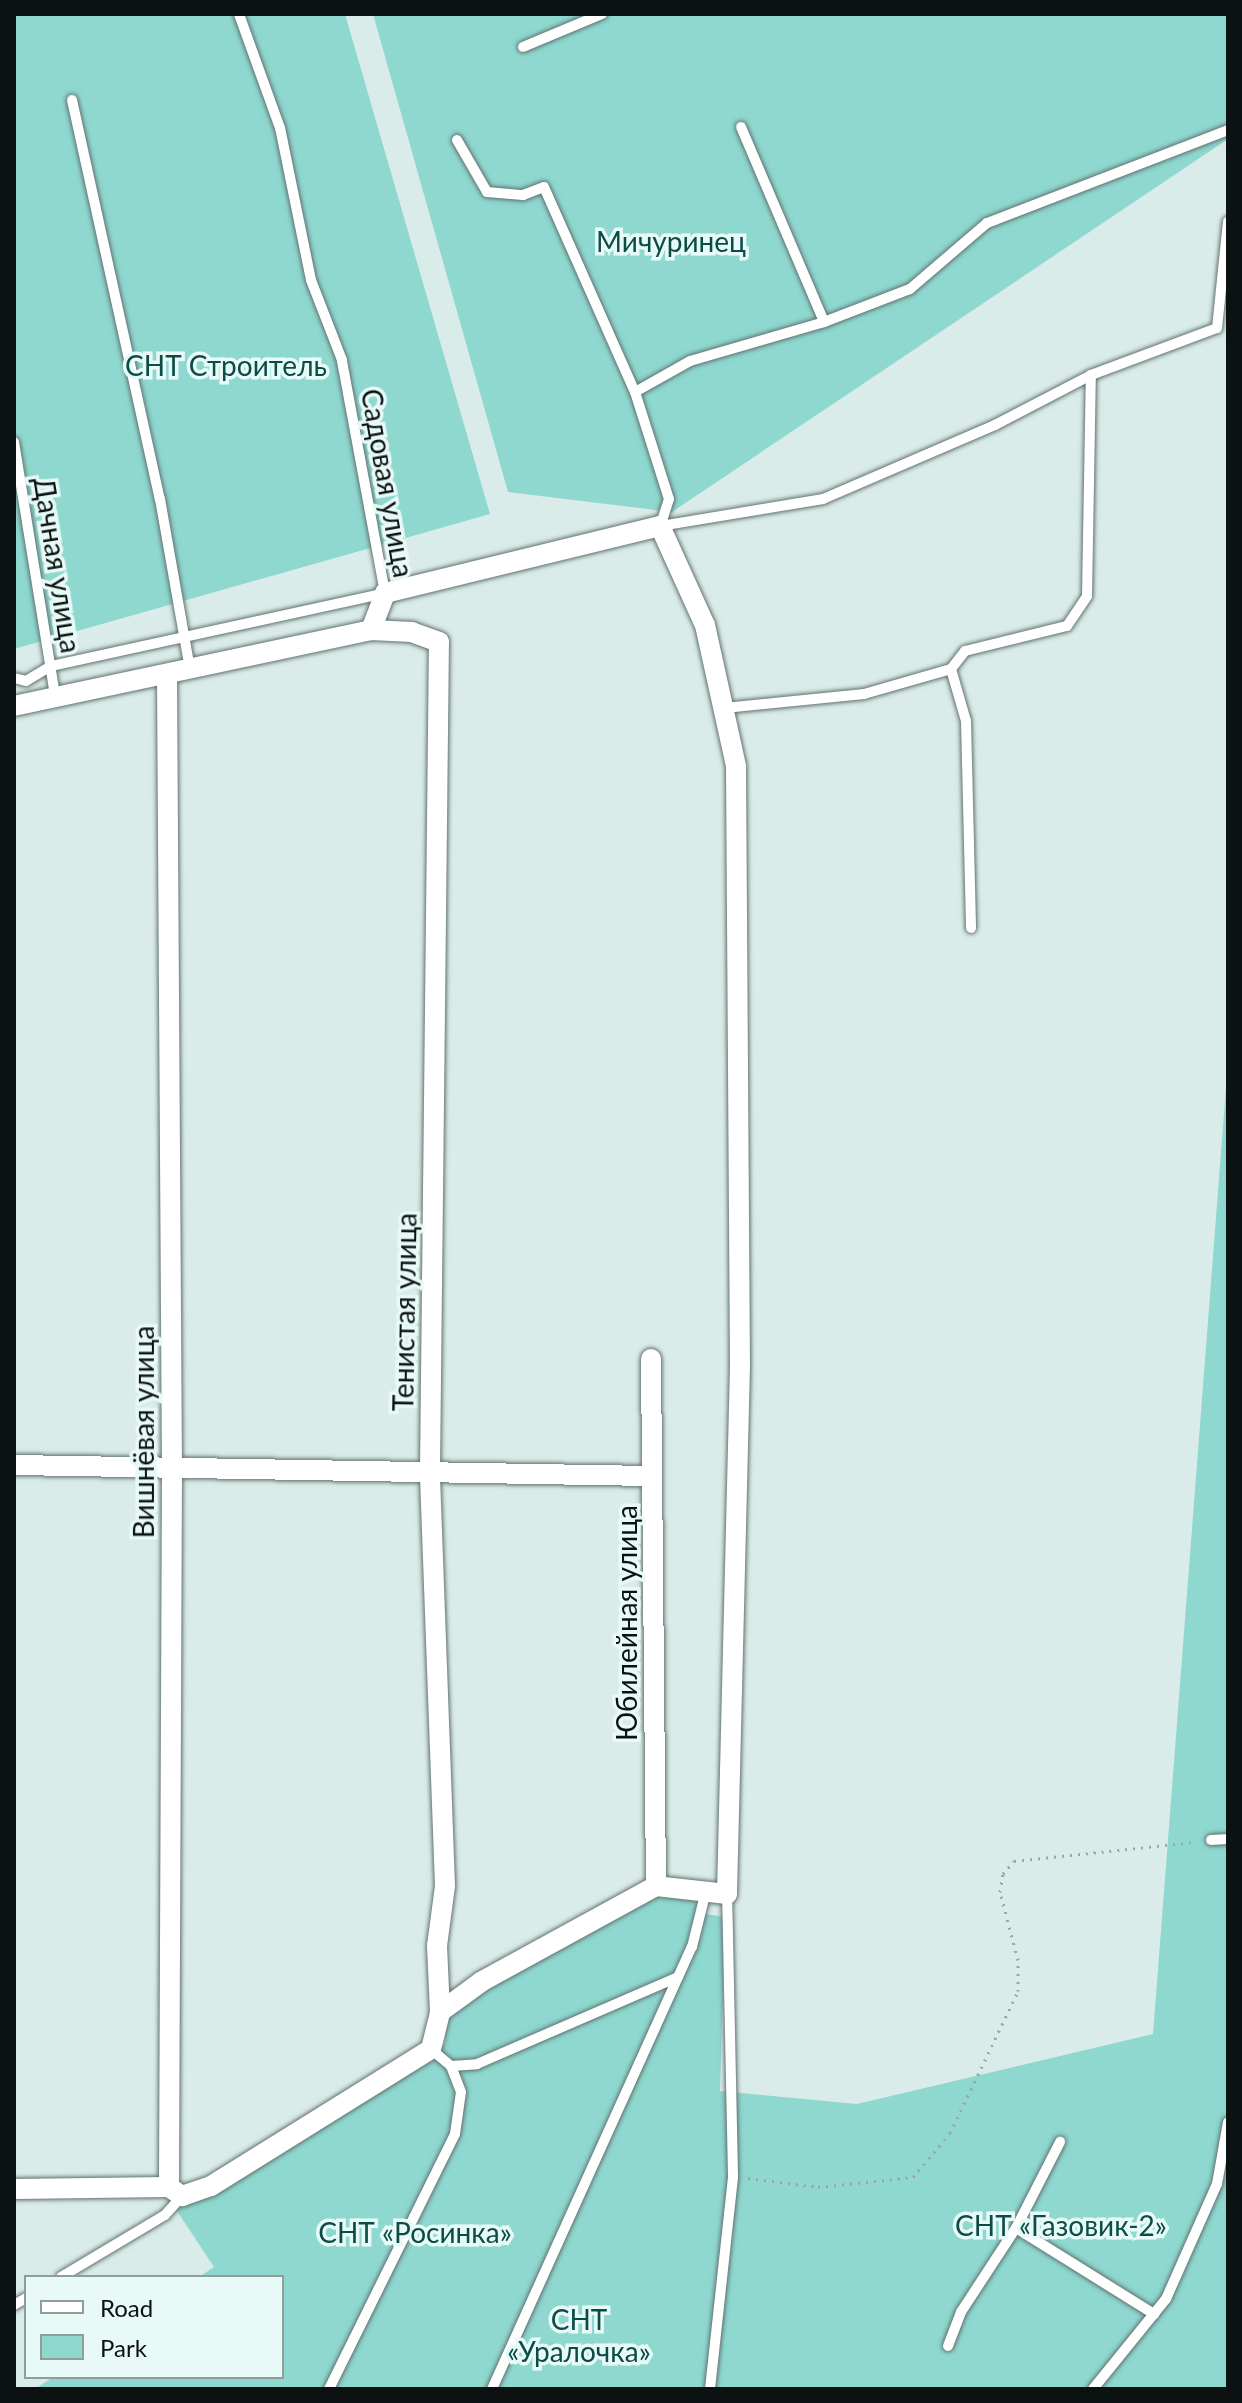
<!DOCTYPE html>
<html>
<head>
<meta charset="utf-8">
<style>
	body { margin:0 }
	#map { position:relative; width:1242px; height:2403px; overflow:hidden; background:#daecea; font-family:Lato,sans-serif }
	div>[style] { position:absolute }
	.green>* { inset:0; background:#8ed8d0 }
	.path>* { height:3px; margin-top:-1.5px; transform-origin:0; background:repeating-linear-gradient(90deg,#98a6a4 0 2px,transparent 0 8px) }
	.roads { filter:drop-shadow(0 0 2px #62726f) drop-shadow(0 0 2px #62726f) }
	.lane>* { height:10px; margin:-5px; padding:0 5px; transform-origin:5px; border-radius:5px; background:#fff }
	.street>* { height:20px; margin:-10px; padding:0 10px; transform-origin:10px; border-radius:10px; background:#fff }
	span { translate:-50% -50%; white-space:nowrap; text-align:center; line-height:1.15; -webkit-text-stroke:7px #e7faf7; paint-order:stroke }
	.park-label { font-size:28px; color:#0c4c47 }
	.street-label { font-size:28px; color:#0c1211 }
	.frame { position:absolute; inset:0; border:16px solid #0c1211; pointer-events:none }
	.legend { position:absolute; left:24px; top:2275px; width:260px; height:104px; box-sizing:border-box; background:#e7faf7; border:2px solid #8f9d9b; margin:0; padding:10px 14px; list-style:none; font-size:24px; color:#0c1211 }
	.legend li { display:flex; align-items:center; gap:16px; height:40px }
	.legend b { width:40px; border:2px solid #8f9d9b }
</style>
</head>
<body>
<div id="map">
	<div class="green">
		<div style="clip-path:polygon(14px 14px,345px 14px,490px 514px,14px 649px)"></div>
		<div style="clip-path:polygon(373px 14px,1228px 14px,1228px 139px,672px 512px,508px 492px)"></div>
		<div style="clip-path:polygon(1228px 1062px,1228px 2389px,35px 2389px,53px 2377px,282px 2377px,282px 2277px,199px 2277px,214px 2267px,175px 2208px,224px 2183px,445px 2044px,447px 2014px,655px 1891px,692px 1899px,706px 1914px,725px 1917px,720px 2091px,857px 2104px,1153px 2034px)"></div>
	</div>
	<div class="path">
		<div style="left:748px;top:2178px;width:71px;rotate:7.3deg"></div>
		<div style="left:818px;top:2187px;width:96px;rotate:-6deg"></div>
		<div style="left:913px;top:2177px;width:57px;rotate:-49.9deg"></div>
		<div style="left:950px;top:2133px;width:157px;rotate:-64.4deg"></div>
		<div style="left:1018px;top:1991px;width:31px;rotate:-90deg"></div>
		<div style="left:1018px;top:1960px;width:70px;rotate:-104.8deg"></div>
		<div style="left:1000px;top:1892px;width:18px;rotate:-81deg"></div>
		<div style="left:1003px;top:1874px;width:17px;rotate:-50deg"></div>
		<div style="left:1014px;top:1861px;width:183px;rotate:-6deg"></div>
	</div>
	<div class="roads">
		<div class="lane">
			<div style="left:523px;top:47px;width:86px;rotate:-22.7deg"></div>
			<div style="left:72px;top:100px;width:409px;rotate:77.6deg"></div>
			<div style="left:160px;top:499px;width:174px;rotate:80deg"></div>
			<div style="left:741px;top:127px;width:212px;rotate:66.9deg"></div>
			<div style="left:457px;top:140px;width:60px;rotate:60deg"></div>
			<div style="left:487px;top:192px;width:36px;rotate:5deg"></div>
			<div style="left:523px;top:195px;width:22px;rotate:-21deg"></div>
			<div style="left:544px;top:187px;width:224px;rotate:66.1deg"></div>
			<div style="left:635px;top:392px;width:63px;rotate:-29.4deg"></div>
			<div style="left:690px;top:361px;width:140px;rotate:-16.2deg"></div>
			<div style="left:824px;top:322px;width:92px;rotate:-21deg"></div>
			<div style="left:910px;top:289px;width:101px;rotate:-40.6deg"></div>
			<div style="left:987px;top:223px;width:258px;rotate:-21.1deg"></div>
			<div style="left:635px;top:392px;width:112px;rotate:72.4deg"></div>
			<div style="left:669px;top:499px;width:28px;rotate:108deg"></div>
			<div style="left:660px;top:526px;width:165px;rotate:-9.4deg"></div>
			<div style="left:823px;top:499px;width:187px;rotate:-23.3deg"></div>
			<div style="left:995px;top:425px;width:108px;rotate:-27.5deg"></div>
			<div style="left:1091px;top:375px;width:134px;rotate:-20.5deg"></div>
			<div style="left:1217px;top:328px;width:107px;rotate:-84.1deg"></div>
			<div style="left:14px;top:442px;width:257px;rotate:80.8deg"></div>
			<div style="left:951px;top:669px;width:54px;rotate:73.9deg"></div>
			<div style="left:966px;top:721px;width:207px;rotate:88.6deg"></div>
			<div style="left:14px;top:678px;width:12px;rotate:14deg"></div>
			<div style="left:26px;top:681px;width:29px;rotate:-31deg"></div>
			<div style="left:51px;top:666px;width:342px;rotate:-12.3deg"></div>
			<div style="left:385px;top:593px;width:237px;rotate:-100.5deg"></div>
			<div style="left:342px;top:360px;width:86px;rotate:-111.2deg"></div>
			<div style="left:311px;top:280px;width:155px;rotate:-101.5deg"></div>
			<div style="left:280px;top:128px;width:121px;rotate:-109.8deg"></div>
			<div style="left:724px;top:708px;width:141px;rotate:-5.7deg"></div>
			<div style="left:864px;top:694px;width:91px;rotate:-16deg"></div>
			<div style="left:951px;top:669px;width:23px;rotate:-52deg"></div>
			<div style="left:965px;top:651px;width:105px;rotate:-13.8deg"></div>
			<div style="left:1067px;top:626px;width:36px;rotate:-56deg"></div>
			<div style="left:1087px;top:596px;width:221px;rotate:-89deg"></div>
			<div style="left:1211px;top:1840px;width:17px;rotate:-3deg"></div>
			<div style="left:451px;top:2066px;width:26px;rotate:-4deg"></div>
			<div style="left:477px;top:2064px;width:219px;rotate:-23.4deg"></div>
			<div style="left:1016px;top:2228px;width:163px;rotate:31.9deg"></div>
			<div style="left:61px;top:2277px;width:121px;rotate:-30.8deg"></div>
			<div style="left:165px;top:2215px;width:25px;rotate:-48deg"></div>
			<div style="left:14px;top:2305px;width:14px;rotate:-30deg"></div>
			<div style="left:948px;top:2346px;width:36px;rotate:-69deg"></div>
			<div style="left:961px;top:2312px;width:100px;rotate:-56.8deg"></div>
			<div style="left:1016px;top:2228px;width:97px;rotate:-62.9deg"></div>
			<div style="left:329px;top:2389px;width:284px;rotate:-63.7deg"></div>
			<div style="left:455px;top:2134px;width:42px;rotate:-81.9deg"></div>
			<div style="left:461px;top:2092px;width:28px;rotate:-111deg"></div>
			<div style="left:451px;top:2066px;width:26px;rotate:-140deg"></div>
			<div style="left:492px;top:2389px;width:485px;rotate:-65.7deg"></div>
			<div style="left:692px;top:1947px;width:58px;rotate:-76deg"></div>
			<div style="left:710px;top:2389px;width:214px;rotate:-83.8deg"></div>
			<div style="left:733px;top:2176px;width:282px;rotate:-91.2deg"></div>
			<div style="left:1093px;top:2389px;width:116px;rotate:-51deg"></div>
			<div style="left:1166px;top:2299px;width:126px;rotate:-66.1deg"></div>
			<div style="left:1217px;top:2184px;width:63px;rotate:-79.9deg"></div>
		</div>
		<div class="street">
			<div style="left:167px;top:677px;width:791px;rotate:89.64deg"></div>
			<div style="left:172px;top:1468px;width:719px;rotate:90.24deg"></div>
			<div style="left:14px;top:706px;width:365px;rotate:-12deg"></div>
			<div style="left:371px;top:630px;width:40px;rotate:-69deg"></div>
			<div style="left:385px;top:593px;width:283px;rotate:-13.7deg"></div>
			<div style="left:660px;top:526px;width:109px;rotate:65.6deg"></div>
			<div style="left:705px;top:625px;width:144px;rotate:77.6deg"></div>
			<div style="left:736px;top:766px;width:599px;rotate:89.62deg"></div>
			<div style="left:740px;top:1365px;width:529px;rotate:91.41deg"></div>
			<div style="left:727px;top:1894px;width:71px;rotate:-173.6deg"></div>
			<div style="left:656px;top:1886px;width:200px;rotate:151.3deg"></div>
			<div style="left:481px;top:1982px;width:51px;rotate:143.8deg"></div>
			<div style="left:651px;top:1359px;width:527px;rotate:89.46deg"></div>
			<div style="left:14px;top:1465px;width:638px;rotate:0.99deg"></div>
			<div style="left:14px;top:2189px;width:155px;rotate:-0.7deg"></div>
			<div style="left:169px;top:2187px;width:16px;rotate:35deg"></div>
			<div style="left:182px;top:2196px;width:31px;rotate:-19deg"></div>
			<div style="left:211px;top:2186px;width:259px;rotate:-31.9deg"></div>
			<div style="left:431px;top:2049px;width:38px;rotate:-76deg"></div>
			<div style="left:440px;top:2012px;width:66px;rotate:-92.6deg"></div>
			<div style="left:437px;top:1946px;width:61px;rotate:-82.4deg"></div>
			<div style="left:445px;top:1886px;width:416px;rotate:-92.1deg"></div>
			<div style="left:430px;top:1470px;width:828px;rotate:-89.38deg"></div>
			<div style="left:439px;top:642px;width:29px;rotate:-160deg"></div>
			<div style="left:412px;top:632px;width:41px;rotate:-177.2deg"></div>
		</div>
	</div>
	<div class="park-label">
		<span style="left:671px;top:241px">Мичуринец</span>
		<span style="left:226px;top:365px">СНТ Строитель</span>
		<span style="left:1061px;top:2225px">СНТ «Газовик-2»</span>
		<span style="left:415px;top:2232px">СНТ «Росинка»</span>
		<span style="left:579px;top:2335px">СНТ<br>«Уралочка»</span>
	</div>
	<div class="street-label">
		<span style="left:388px;top:483px;rotate:80deg">Садовая улица</span>
		<span style="left:58px;top:565px;rotate:81deg">Дачная улица</span>
		<span style="left:404px;top:1312px;rotate:-89deg">Тенистая улица</span>
		<span style="left:143px;top:1432px;rotate:-90deg">Вишнёвая улица</span>
		<span style="left:626px;top:1623px;rotate:-90deg">Юбилейная улица</span>
	</div>
	<div class="frame"></div>
	<ul class="legend">
	<li><b style="height:10px;background:#fff"></b>Road</li>
	<li><b style="height:22px;background:#8ed8d0"></b>Park</li>
	</ul>
</div>
</body>
</html>
